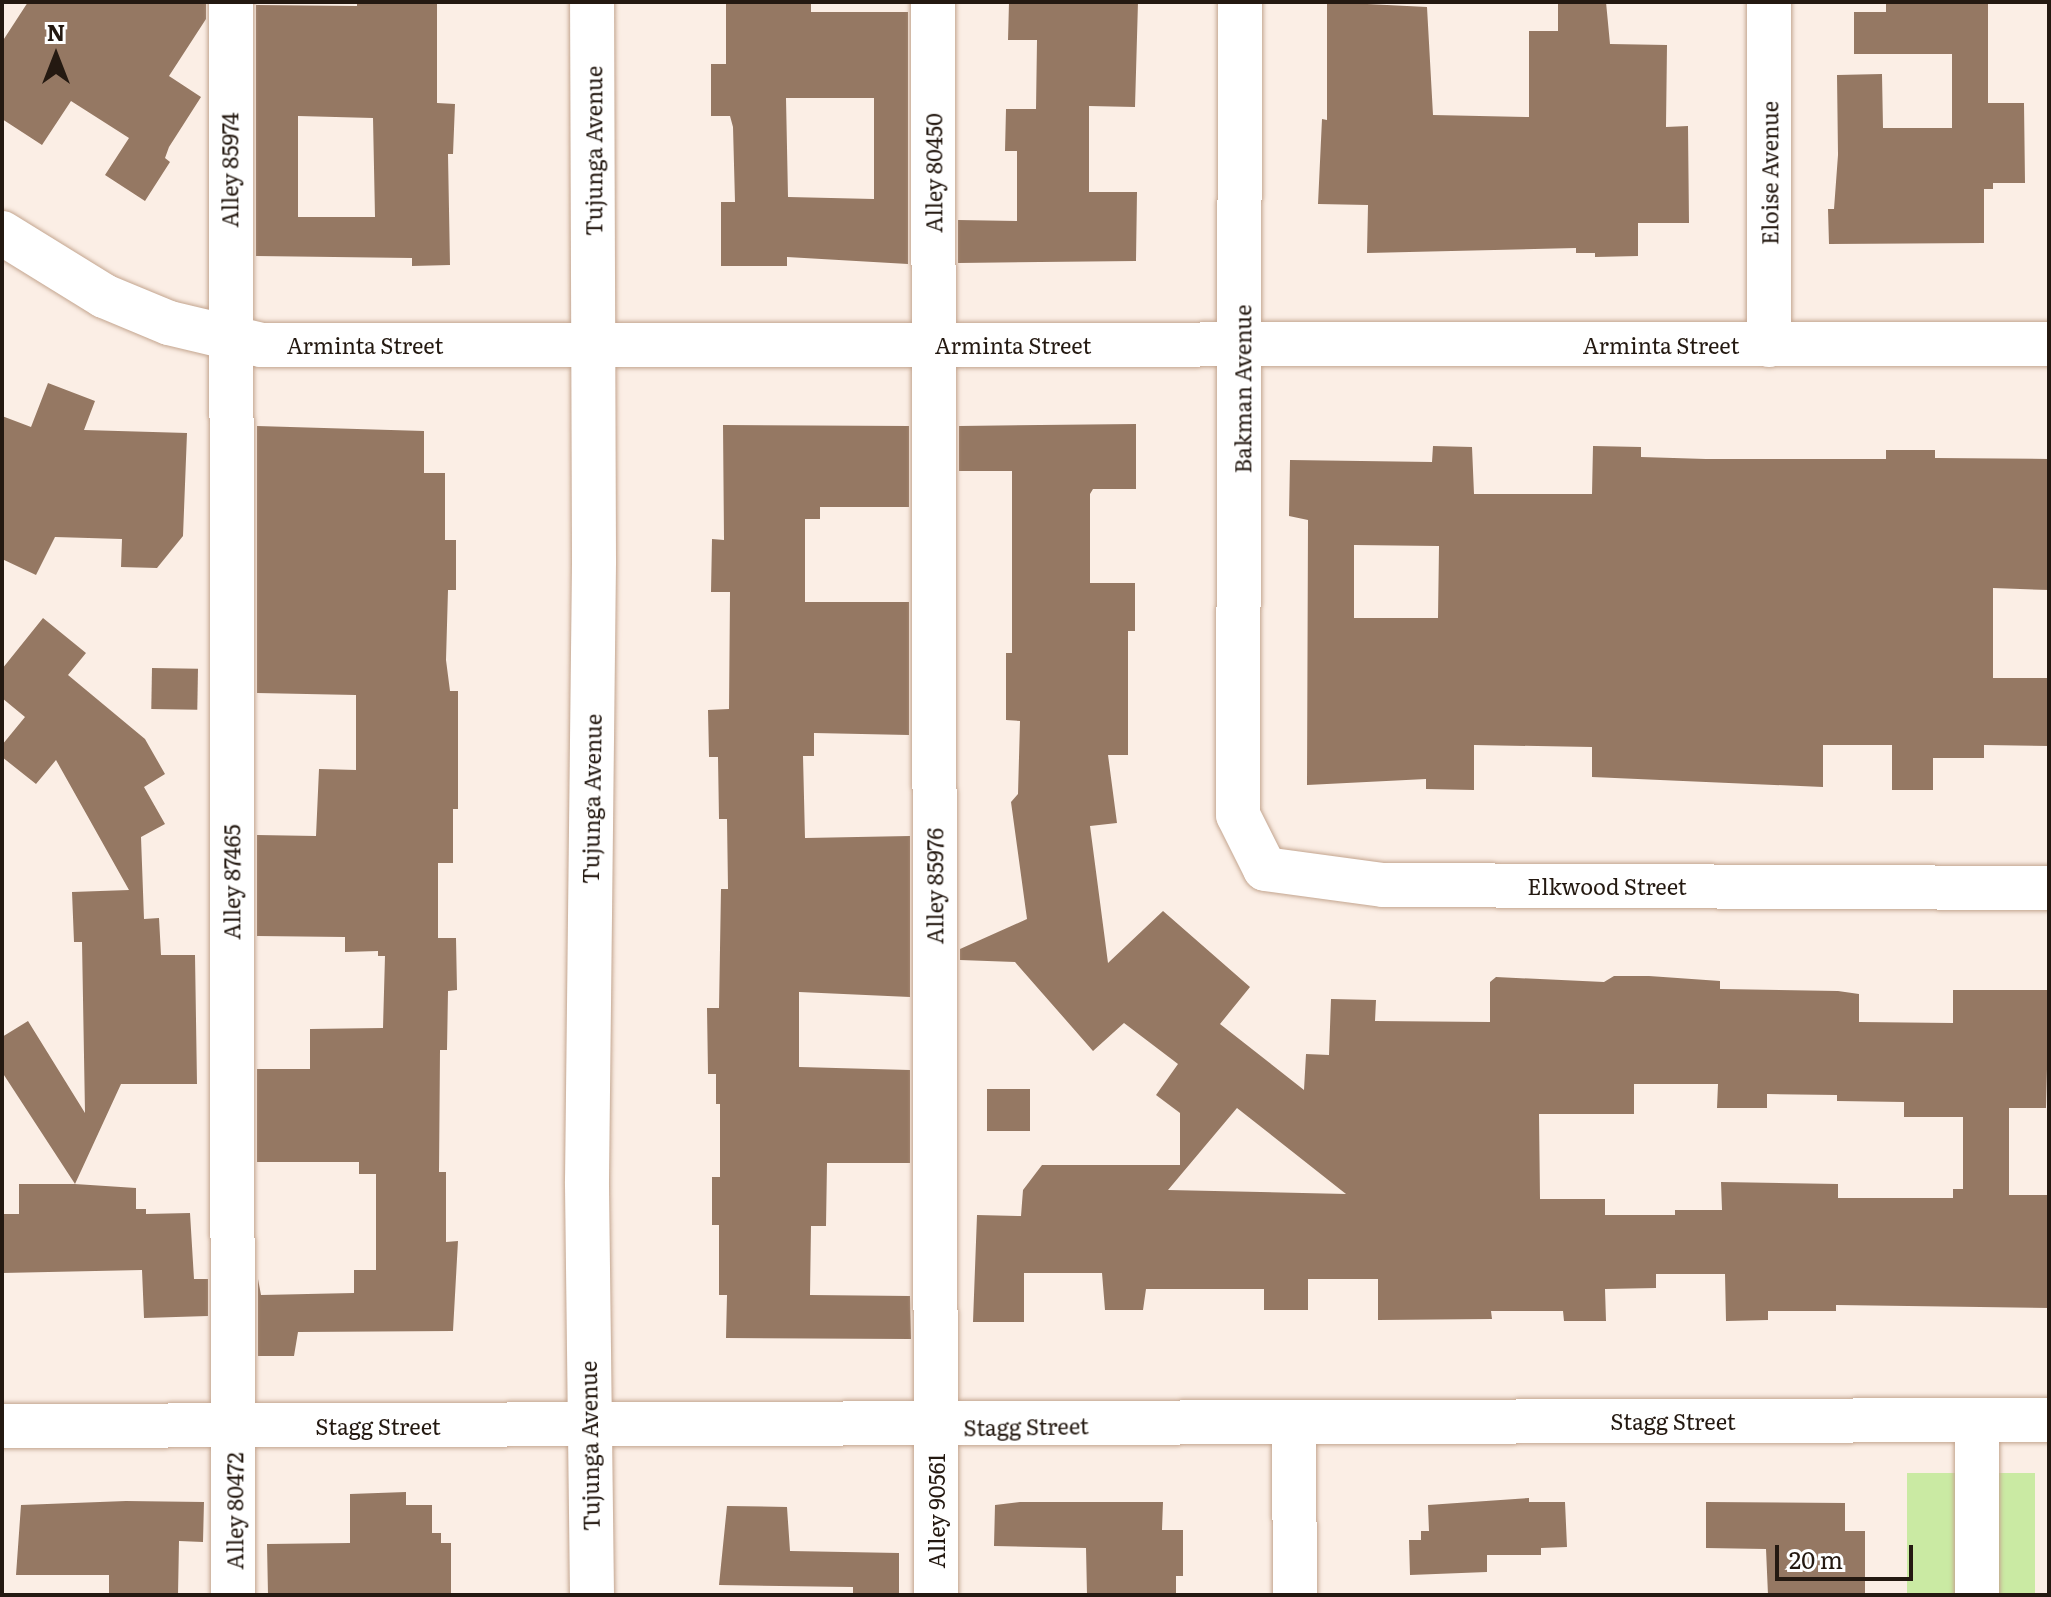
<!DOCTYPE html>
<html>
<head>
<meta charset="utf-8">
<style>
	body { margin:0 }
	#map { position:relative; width:2051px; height:1597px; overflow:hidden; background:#fbeee5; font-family:Literata,serif }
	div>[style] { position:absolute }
	.green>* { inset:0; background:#caeaa3; transform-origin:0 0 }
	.building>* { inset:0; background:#957863; transform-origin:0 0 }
	.roads { filter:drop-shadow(0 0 2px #c3a58f) drop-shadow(0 0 2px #c3a58f) }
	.minor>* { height:44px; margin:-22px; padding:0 22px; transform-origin:22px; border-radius:22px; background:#fff }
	span { translate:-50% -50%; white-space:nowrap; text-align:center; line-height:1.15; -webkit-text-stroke:8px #fff; paint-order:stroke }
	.street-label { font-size:22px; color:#241911 }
	.frame { position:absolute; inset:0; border:4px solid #241911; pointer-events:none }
	.north { position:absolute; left:16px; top:16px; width:80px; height:80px; -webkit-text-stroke:6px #fff; paint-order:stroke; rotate:0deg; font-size:22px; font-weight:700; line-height:32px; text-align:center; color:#241911 }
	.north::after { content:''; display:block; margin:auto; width:28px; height:36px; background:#241911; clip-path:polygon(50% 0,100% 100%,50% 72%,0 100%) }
	.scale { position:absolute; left:1775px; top:1545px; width:138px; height:36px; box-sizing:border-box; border:4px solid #241911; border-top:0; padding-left:10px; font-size:24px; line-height:28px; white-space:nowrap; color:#241911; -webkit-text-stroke:6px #fff; paint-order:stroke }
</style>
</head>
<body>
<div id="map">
	<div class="green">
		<div style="left:2035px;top:1473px;width:122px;height:128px;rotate:90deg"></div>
	</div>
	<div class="building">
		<div style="clip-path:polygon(28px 2px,206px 2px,206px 19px,169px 76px,201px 97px,169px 147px,165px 158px,170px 162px,145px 201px,105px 175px,129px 138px,71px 101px,42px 145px,2px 119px,2px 42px)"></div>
		<div style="clip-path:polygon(evenodd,357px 2px,437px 2px,437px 103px,455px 104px,453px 154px,448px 154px,450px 265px,412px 266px,412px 258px,256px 256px,256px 5px,357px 6px,357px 2px,298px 116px,373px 118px,375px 217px,298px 217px,298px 116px)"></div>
		<div style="clip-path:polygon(evenodd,726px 2px,811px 2px,811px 12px,908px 12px,908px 264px,787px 257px,787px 266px,721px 266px,721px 202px,735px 202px,733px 127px,730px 116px,711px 116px,711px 64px,726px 64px,726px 2px,786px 98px,874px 98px,874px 199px,788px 197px,786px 98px)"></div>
		<div style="clip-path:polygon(1009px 2px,1138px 2px,1135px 107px,1089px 106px,1089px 192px,1137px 192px,1136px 261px,958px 263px,958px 220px,1017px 221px,1017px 151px,1005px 151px,1006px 109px,1036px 109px,1037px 40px,1008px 40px)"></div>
		<div style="clip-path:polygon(1327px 2px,1427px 7px,1433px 115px,1529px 117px,1529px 31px,1558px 31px,1558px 2px,1606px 2px,1610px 44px,1667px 45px,1666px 127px,1688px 126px,1689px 223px,1638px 223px,1638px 256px,1595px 257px,1595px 253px,1576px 253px,1576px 248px,1367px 253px,1368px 205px,1318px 204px,1322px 119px,1327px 120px)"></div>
		<div style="clip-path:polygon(1886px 2px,1988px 2px,1988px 103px,2024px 103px,2025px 183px,1993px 183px,1993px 189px,1984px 189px,1984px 243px,1829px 244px,1828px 209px,1834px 209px,1838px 155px,1837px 75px,1882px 74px,1883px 128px,1952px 128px,1952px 54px,1854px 54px,1854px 12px,1886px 12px)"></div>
		<div style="clip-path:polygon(48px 383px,95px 401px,84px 430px,187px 433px,183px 536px,157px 568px,121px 567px,122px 539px,55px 537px,36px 575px,2px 559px,2px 416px,31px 427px)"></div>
		<div style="clip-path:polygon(evenodd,1136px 424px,1136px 489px,1093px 489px,1090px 494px,1090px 583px,1135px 583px,1135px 631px,1128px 631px,1128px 755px,1108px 755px,1117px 823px,1090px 826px,1108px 963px,1163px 911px,1250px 987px,1220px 1024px,1304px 1090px,1306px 1054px,1329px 1055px,1331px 999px,1376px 1000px,1375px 1021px,1490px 1022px,1490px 982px,1496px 977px,1604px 982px,1614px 976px,1649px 976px,1720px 981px,1720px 989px,1838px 991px,1859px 994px,1859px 1022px,1953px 1023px,1953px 990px,2049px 990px,2046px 1108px,2009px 1108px,2009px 1195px,2049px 1195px,2049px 1308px,1836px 1305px,1836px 1311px,1768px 1311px,1768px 1320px,1726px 1321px,1725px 1274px,1656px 1274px,1656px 1288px,1605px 1289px,1606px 1321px,1564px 1321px,1563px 1311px,1491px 1311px,1492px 1319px,1378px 1320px,1378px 1279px,1308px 1279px,1308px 1310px,1264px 1310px,1264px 1289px,1146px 1289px,1143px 1310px,1105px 1310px,1102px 1273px,1024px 1273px,1024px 1322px,973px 1322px,977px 1215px,1021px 1216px,1023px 1190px,1042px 1165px,1180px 1165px,1180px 1113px,1156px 1095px,1178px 1064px,1124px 1023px,1093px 1051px,1015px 962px,960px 960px,960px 949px,1027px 919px,1011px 802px,1018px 794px,1020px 721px,1006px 720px,1006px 653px,1012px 653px,1012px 471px,959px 471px,959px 426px,1136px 424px,1634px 1084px,1718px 1084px,1717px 1108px,1767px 1108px,1767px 1094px,1837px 1095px,1837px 1101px,1904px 1102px,1904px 1117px,1963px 1117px,1963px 1189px,1953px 1189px,1953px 1198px,1838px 1198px,1838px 1184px,1721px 1182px,1722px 1210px,1675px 1210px,1675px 1215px,1605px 1215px,1605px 1199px,1540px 1199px,1539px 1114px,1634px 1114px,1634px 1084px,1136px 424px,1237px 1108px,1346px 1194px,1168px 1190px,1237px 1108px)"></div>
		<div style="clip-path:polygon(723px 425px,909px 426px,909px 507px,820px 507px,820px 519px,805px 519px,805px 602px,909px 602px,909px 735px,814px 733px,814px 756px,803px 756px,805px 838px,910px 836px,910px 997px,799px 992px,799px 1067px,910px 1070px,910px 1163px,827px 1163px,826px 1226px,811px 1226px,810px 1295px,910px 1296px,911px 1339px,726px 1338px,727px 1295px,719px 1295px,719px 1225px,712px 1225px,712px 1177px,720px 1177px,720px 1104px,716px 1104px,716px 1074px,708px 1074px,707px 1008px,719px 1008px,721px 889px,728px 889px,727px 819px,719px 819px,718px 757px,709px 757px,708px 710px,729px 709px,730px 592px,711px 592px,712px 539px,724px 540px)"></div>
		<div style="clip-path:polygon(257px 426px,424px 431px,424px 473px,445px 473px,445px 540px,456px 540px,456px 590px,448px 590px,446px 660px,450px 691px,458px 691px,458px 809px,453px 809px,453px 863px,438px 863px,438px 938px,456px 938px,457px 990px,448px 991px,447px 1050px,440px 1050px,439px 1172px,446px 1172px,446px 1242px,458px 1241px,453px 1331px,298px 1332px,294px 1356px,258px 1356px,258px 1279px,261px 1295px,354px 1293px,354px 1270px,376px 1270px,376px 1174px,359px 1174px,359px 1162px,257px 1162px,257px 1069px,310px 1069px,310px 1029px,383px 1028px,385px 956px,378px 956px,378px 951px,345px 952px,345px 937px,257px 936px,257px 835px,316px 836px,319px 769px,356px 770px,356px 695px,257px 693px)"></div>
		<div style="clip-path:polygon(evenodd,1433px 446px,1472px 447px,1474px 494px,1592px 494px,1593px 446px,1641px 447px,1641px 457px,1706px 459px,1886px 459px,1886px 450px,1935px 450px,1935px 458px,2049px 459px,2049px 590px,1993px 588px,1993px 678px,2049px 678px,2049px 746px,1984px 745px,1984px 758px,1933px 758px,1933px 790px,1892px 790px,1892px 745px,1823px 745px,1823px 787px,1592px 777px,1592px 747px,1474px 745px,1474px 790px,1426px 789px,1426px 779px,1307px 785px,1308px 520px,1289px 516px,1290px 460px,1432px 462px,1433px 446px,1354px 545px,1439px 546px,1438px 618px,1354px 618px,1354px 545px)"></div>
		<div style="clip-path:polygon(43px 618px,86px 653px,68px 675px,145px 739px,165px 774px,144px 787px,165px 824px,141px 837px,144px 919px,159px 918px,161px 955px,195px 955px,197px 1084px,121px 1084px,75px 1184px,136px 1188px,136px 1209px,146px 1209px,146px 1214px,190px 1213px,194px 1279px,208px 1279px,208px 1316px,144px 1318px,142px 1270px,2px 1273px,2px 1214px,19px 1214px,19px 1184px,75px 1184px,2px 1072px,2px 1037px,28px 1021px,85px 1113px,82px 942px,74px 942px,72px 892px,129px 890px,56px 760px,36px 784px,2px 757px,2px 745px,25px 717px,2px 698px,2px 669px)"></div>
		<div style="left:152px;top:668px;width:46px;height:41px;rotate:1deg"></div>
		<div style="left:987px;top:1089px;width:43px;height:42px"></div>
		<div style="clip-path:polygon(406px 1492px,406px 1505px,432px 1505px,432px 1533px,441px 1533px,441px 1543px,451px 1543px,451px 1595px,268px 1595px,267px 1544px,350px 1543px,350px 1494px)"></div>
		<div style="clip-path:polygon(1529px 1498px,1529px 1502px,1565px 1502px,1567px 1547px,1541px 1548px,1541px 1555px,1487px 1555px,1487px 1572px,1410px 1575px,1409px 1540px,1421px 1540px,1421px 1531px,1429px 1531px,1428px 1505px)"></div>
		<div style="clip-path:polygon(126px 1501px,204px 1502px,203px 1542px,179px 1541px,178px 1595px,109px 1595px,109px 1575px,16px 1575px,21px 1505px)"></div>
		<div style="clip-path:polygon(1020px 1502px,1163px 1502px,1162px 1530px,1183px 1530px,1183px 1576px,1176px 1576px,1176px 1595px,1087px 1595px,1086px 1548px,994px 1546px,995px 1505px)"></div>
		<div style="clip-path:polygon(1706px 1502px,1845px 1503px,1845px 1531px,1865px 1531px,1865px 1595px,1768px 1595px,1766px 1549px,1706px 1548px)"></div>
		<div style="clip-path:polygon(727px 1506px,787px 1507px,790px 1551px,899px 1553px,899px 1594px,853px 1594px,853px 1587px,719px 1585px)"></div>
	</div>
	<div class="roads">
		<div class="minor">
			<div style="left:231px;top:2px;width:1593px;rotate:89.93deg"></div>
			<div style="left:933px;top:2px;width:1593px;rotate:89.89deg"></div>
			<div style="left:1240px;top:2px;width:813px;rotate:90.14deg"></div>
			<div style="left:1238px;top:815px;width:60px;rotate:63.4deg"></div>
			<div style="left:1265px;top:869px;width:119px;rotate:7.7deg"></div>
			<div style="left:1383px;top:885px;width:666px;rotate:0.26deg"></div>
			<div style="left:1769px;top:2px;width:343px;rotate:90deg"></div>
			<div style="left:2px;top:233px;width:120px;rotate:31.7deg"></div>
			<div style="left:104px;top:296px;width:70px;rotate:22.6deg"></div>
			<div style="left:169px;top:323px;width:95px;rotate:13.4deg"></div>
			<div style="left:261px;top:345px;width:1788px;rotate:-0.03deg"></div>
			<div style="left:1977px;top:1420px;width:175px;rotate:90deg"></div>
			<div style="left:1294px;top:1423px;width:172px;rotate:89.7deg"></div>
			<div style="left:2px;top:1426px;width:2047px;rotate:-0.17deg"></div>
			<div style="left:592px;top:1595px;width:414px;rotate:-90.7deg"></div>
			<div style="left:587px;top:1181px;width:620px;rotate:-89.35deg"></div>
			<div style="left:594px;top:561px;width:559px;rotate:-90.2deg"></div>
		</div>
	</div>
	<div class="street-label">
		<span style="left:593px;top:151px;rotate:-90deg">Tujunga Avenue</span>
		<span style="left:229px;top:170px;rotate:-90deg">Alley 85974</span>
		<span style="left:933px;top:173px;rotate:-90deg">Alley 80450</span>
		<span style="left:1769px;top:173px;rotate:-90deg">Eloise Avenue</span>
		<span style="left:365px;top:345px">Arminta Street</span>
		<span style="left:1013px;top:345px">Arminta Street</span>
		<span style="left:1661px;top:345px">Arminta Street</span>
		<span style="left:1242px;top:389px;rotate:-90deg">Bakman Avenue</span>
		<span style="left:591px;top:799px;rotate:-89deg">Tujunga Avenue</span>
		<span style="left:231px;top:882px;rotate:-90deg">Alley 87465</span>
		<span style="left:934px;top:886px;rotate:-90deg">Alley 85976</span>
		<span style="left:1607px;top:886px">Elkwood Street</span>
		<span style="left:1673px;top:1421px">Stagg Street</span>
		<span style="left:378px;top:1426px">Stagg Street</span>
		<span style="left:1026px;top:1426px;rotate:-1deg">Stagg Street</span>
		<span style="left:589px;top:1446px;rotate:-91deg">Tujunga Avenue</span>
		<span style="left:234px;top:1511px;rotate:-90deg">Alley 80472</span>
		<span style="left:936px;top:1511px;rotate:-90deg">Alley 90561</span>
	</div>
	<div class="frame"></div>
	<div class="north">N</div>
	<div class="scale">20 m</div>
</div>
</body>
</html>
